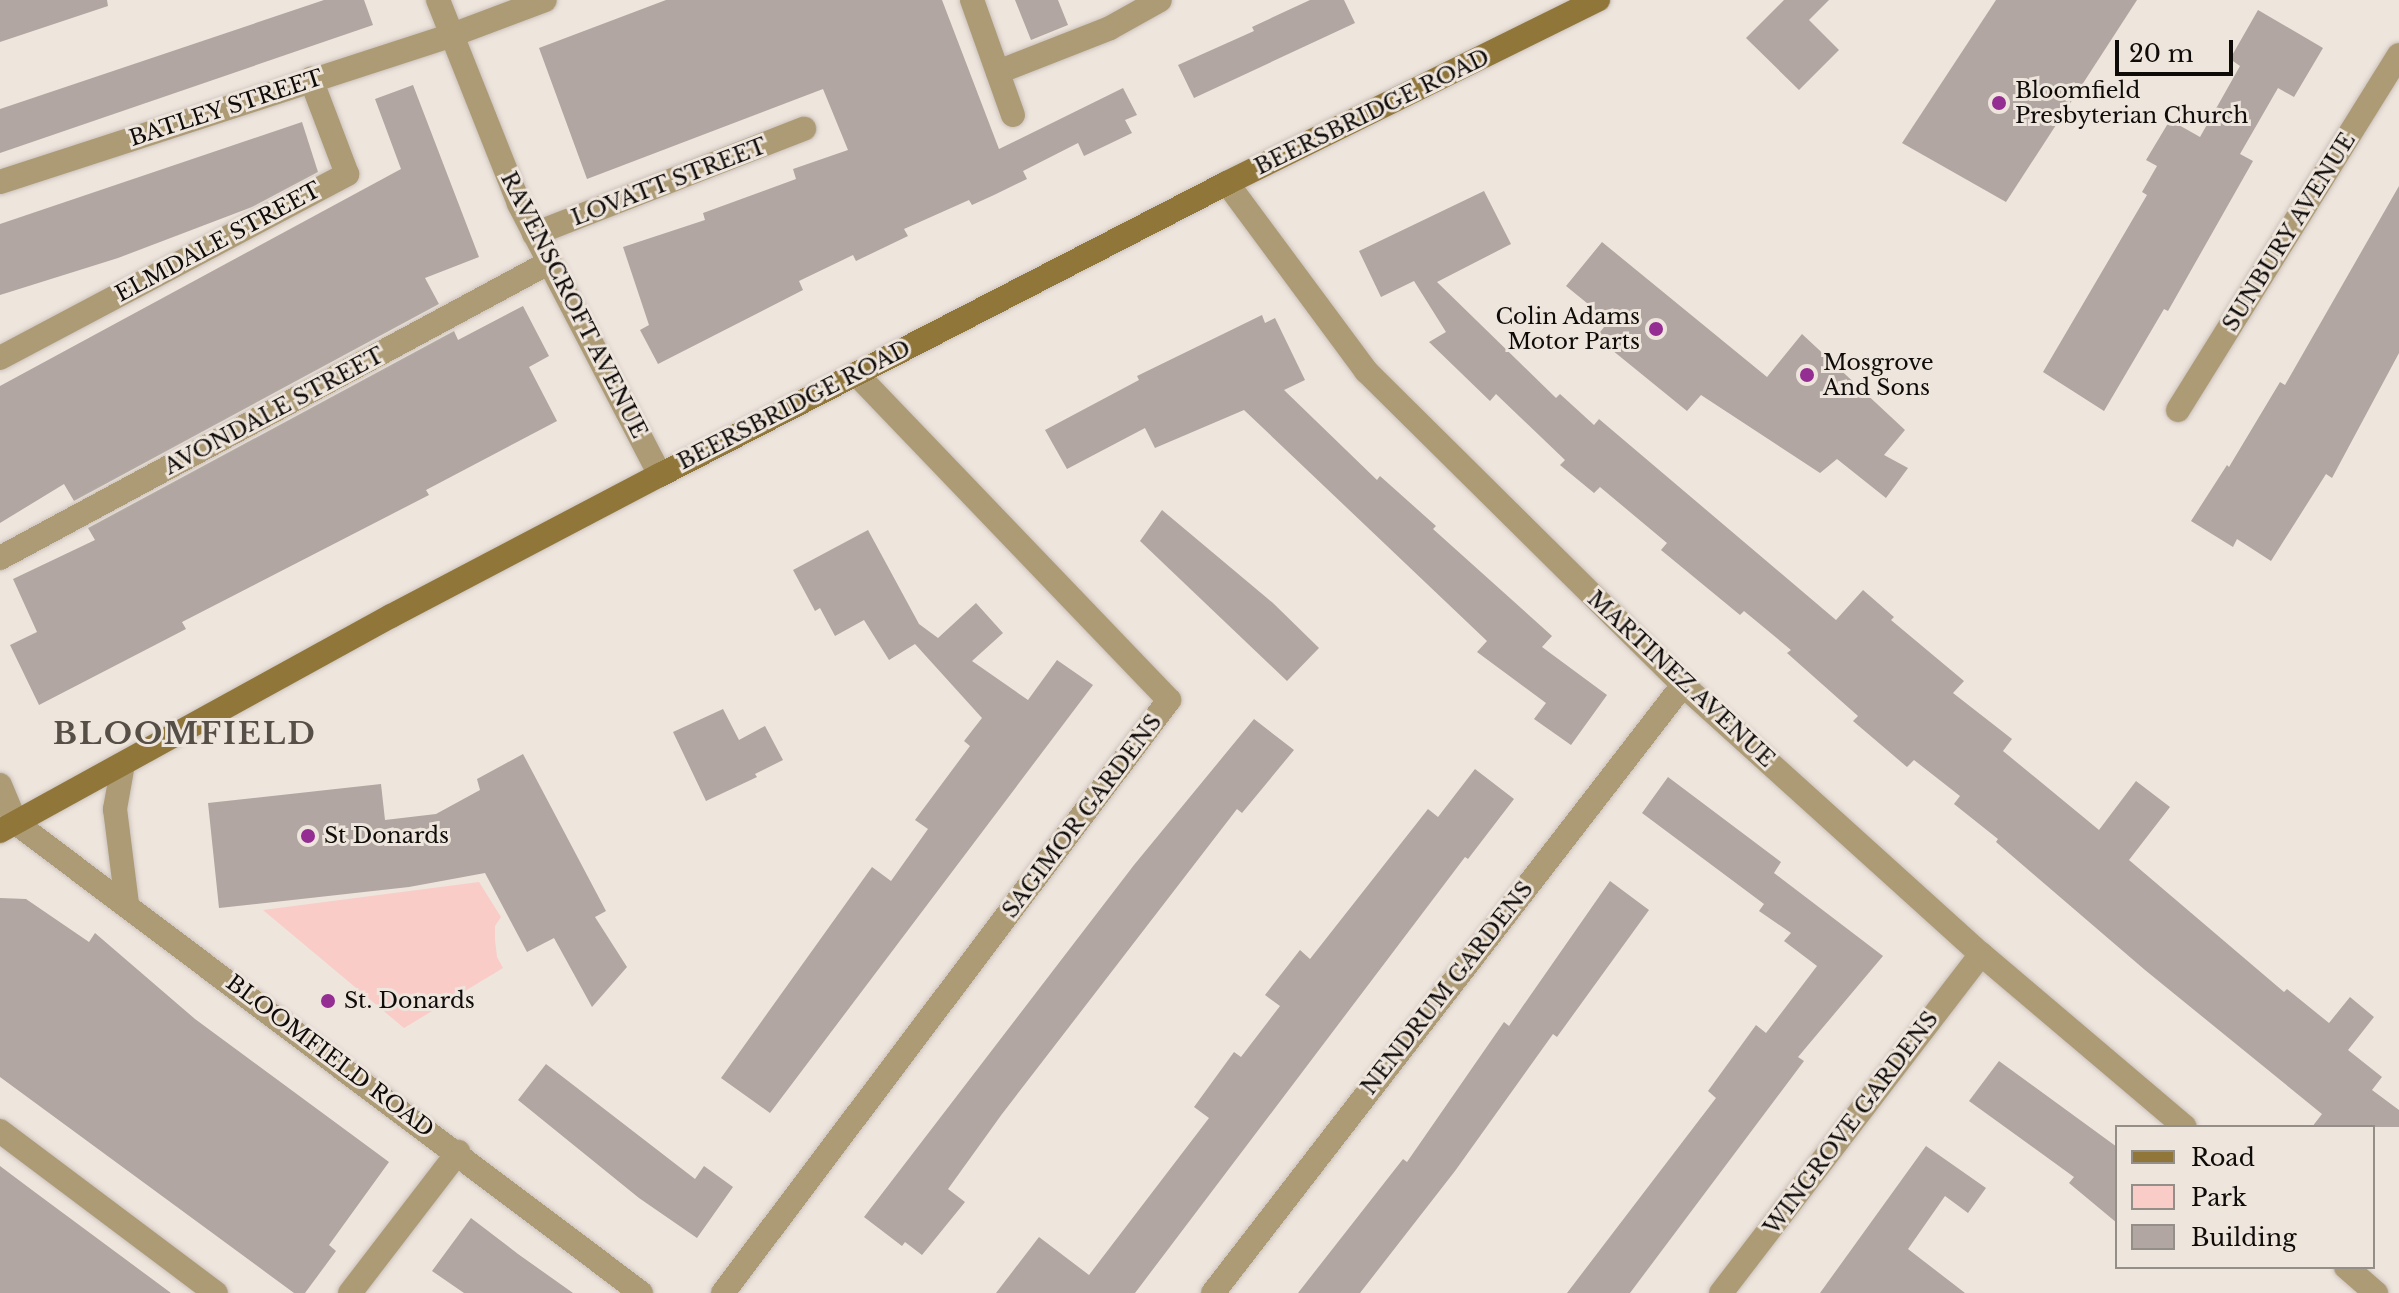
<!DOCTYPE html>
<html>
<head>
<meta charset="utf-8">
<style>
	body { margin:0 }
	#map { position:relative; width:2399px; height:1293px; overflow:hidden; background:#eee5dd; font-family:"Libre Baskerville",serif }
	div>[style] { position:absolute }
	.green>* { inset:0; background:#f9ccc7 }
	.building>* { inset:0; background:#b1a6a1 }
	.roads { filter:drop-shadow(0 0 2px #cac2bb) drop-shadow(0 0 2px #cac2bb) }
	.minor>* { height:24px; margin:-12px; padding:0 12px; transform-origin:12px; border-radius:12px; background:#ad9b75 }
	.tertiary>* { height:24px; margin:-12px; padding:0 12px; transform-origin:12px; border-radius:12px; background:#ad9b75 }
	.secondary>* { height:24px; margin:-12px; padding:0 12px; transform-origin:12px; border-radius:12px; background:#91763a }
	.dots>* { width:22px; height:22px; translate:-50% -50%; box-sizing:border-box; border:4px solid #eee5dd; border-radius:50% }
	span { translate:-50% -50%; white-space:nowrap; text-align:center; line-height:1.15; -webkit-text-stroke:6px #eee5dd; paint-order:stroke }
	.poi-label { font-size:22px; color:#0e0b09 }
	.left { translate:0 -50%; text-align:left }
	.right { translate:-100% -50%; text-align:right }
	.street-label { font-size:22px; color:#0e0b09 }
	.district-label { font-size:30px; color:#564f48; font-weight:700; letter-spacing:2px }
	.legend { position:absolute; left:2115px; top:1125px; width:260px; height:144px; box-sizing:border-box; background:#eee5dd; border:2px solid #948e88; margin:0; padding:10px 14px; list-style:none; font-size:24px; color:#0e0b09 }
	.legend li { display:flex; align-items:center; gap:16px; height:40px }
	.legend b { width:40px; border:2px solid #948e88 }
	.scale { position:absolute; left:2115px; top:40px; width:118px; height:36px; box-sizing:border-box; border:4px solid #0e0b09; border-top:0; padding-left:10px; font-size:24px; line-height:28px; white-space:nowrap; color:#0e0b09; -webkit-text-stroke:6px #eee5dd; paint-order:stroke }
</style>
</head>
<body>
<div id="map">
	<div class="green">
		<div style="clip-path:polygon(479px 882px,501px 917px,495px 926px,495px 940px,497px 957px,503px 968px,404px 1028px,263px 910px)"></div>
	</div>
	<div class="building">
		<div style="clip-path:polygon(0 0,107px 0,108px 6px,0 42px)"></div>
		<div style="clip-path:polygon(324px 0,364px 0,373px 25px,0 153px,0 109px)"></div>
		<div style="clip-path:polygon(666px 0,942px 0,999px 149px,1123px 88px,1137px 115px,1125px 120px,1132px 133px,1084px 156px,1078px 143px,1023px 171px,1027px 179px,994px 195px,972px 205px,969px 200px,904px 229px,908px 236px,856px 261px,853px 255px,799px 281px,803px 290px,658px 364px,640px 330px,649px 325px,623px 247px,705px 220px,703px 213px,796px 179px,793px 169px,848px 150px,823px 89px,587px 179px,539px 48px)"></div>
		<div style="clip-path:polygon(1015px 0,1058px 0,1068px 25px,1031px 40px)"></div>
		<div style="clip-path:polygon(1310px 0,1344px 0,1355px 23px,1194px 98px,1178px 65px,1254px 31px,1252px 27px)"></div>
		<div style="clip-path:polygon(1784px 0,1829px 0,1809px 20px,1839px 50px,1799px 90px,1746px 38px)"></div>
		<div style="clip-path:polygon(1996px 0,2137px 0,2006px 202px,1902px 143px)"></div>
		<div style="clip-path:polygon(2258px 10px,2323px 48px,2294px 97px,2278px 88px,2240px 154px,2253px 161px,2168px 311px,2164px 309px,2104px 411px,2043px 372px,2147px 195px,2142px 192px,2157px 166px,2146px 160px,2170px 120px,2200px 137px,2240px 66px,2230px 59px)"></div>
		<div style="clip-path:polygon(413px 85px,479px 257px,425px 278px,439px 304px,74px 501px,64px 484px,0 523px,0 386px,401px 169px,375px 99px)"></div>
		<div style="clip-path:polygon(302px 122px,318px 172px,252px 207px,118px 258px,0 295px,0 224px)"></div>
		<div style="clip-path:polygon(2399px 186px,2399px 353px,2332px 478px,2326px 474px,2271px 561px,2237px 539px,2233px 547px,2191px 521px,2227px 465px,2229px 467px,2280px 382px,2285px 385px)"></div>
		<div style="clip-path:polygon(1484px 191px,1511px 244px,1437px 282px,1556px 398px,1560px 394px,1594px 425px,1599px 419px,1836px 620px,1863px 590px,1894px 617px,1891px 620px,1964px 681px,1953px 693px,2012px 739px,2003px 751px,2099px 830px,2136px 781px,2170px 807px,2129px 860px,2284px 992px,2287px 989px,2329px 1023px,2350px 997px,2374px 1017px,2348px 1050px,2382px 1077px,2372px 1090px,2399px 1110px,2399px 1127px,2312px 1127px,2322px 1114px,2145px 970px,1996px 842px,1998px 839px,1954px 804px,1960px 796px,1914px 760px,1907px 767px,1853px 721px,1858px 716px,1787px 653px,1791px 650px,1744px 611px,1740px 615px,1661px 550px,1667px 543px,1600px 487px,1594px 493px,1560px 465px,1565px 460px,1496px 394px,1490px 401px,1429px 342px,1446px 332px,1414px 281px,1381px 297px,1359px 251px)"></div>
		<div style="clip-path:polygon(1602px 242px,1767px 377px,1802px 334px,1905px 430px,1884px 455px,1908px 468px,1886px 498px,1837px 459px,1820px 473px,1701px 395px,1687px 411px,1596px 337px,1609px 321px,1566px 286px)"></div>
		<div style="clip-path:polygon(523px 306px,549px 356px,529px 367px,557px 421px,426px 490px,429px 495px,182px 622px,186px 629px,39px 705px,10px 645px,37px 632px,13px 579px,95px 540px,88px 528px,454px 331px,458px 340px)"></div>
		<div style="clip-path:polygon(1262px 315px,1265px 323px,1275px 318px,1305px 380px,1284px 390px,1377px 480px,1380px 476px,1436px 526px,1433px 529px,1552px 636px,1542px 647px,1607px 695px,1571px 745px,1534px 719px,1546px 703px,1477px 652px,1487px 641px,1244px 410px,1155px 448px,1145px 428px,1067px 469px,1045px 430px,1139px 380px,1137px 376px)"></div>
		<div style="clip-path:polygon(1162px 510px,1273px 603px,1319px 648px,1287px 681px,1140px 541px)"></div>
		<div style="clip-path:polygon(868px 530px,919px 624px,938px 638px,976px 603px,1003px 633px,972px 661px,1028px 700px,1057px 660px,1093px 685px,770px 1113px,721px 1078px,872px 867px,891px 881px,928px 829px,915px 820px,970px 746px,964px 741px,982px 718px,915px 644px,889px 660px,864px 620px,835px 636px,820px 608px,815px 611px,793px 570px)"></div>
		<div style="clip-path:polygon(723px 709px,739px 740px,765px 726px,783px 760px,755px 774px,757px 777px,706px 801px,673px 732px)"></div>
		<div style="clip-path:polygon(1254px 719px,1294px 750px,1242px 813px,1237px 809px,1002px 1114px,948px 1189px,965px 1202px,922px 1255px,905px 1242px,902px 1246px,864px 1217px,1134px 865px)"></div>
		<div style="clip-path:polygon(523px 754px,606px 911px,595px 917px,627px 967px,592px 1007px,554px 938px,527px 952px,485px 873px,409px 887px,219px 908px,208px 803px,381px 784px,385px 820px,436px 814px,480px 790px,477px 779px)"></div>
		<div style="clip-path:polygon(1475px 769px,1514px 799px,1468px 859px,1465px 857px,1135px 1293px,996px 1293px,1039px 1237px,1089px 1275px,1209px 1118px,1194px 1107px,1234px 1052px,1241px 1057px,1280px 1006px,1265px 995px,1300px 950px,1310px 959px,1428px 809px,1438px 817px)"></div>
		<div style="clip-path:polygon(1668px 777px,1781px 862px,1774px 873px,1883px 956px,1798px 1057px,1804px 1061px,1630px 1293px,1567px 1293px,1716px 1098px,1708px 1091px,1756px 1025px,1766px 1033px,1817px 966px,1784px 941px,1791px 933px,1759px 911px,1764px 904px,1642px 813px)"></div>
		<div style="clip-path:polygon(1610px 881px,1649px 910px,1557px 1037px,1553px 1034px,1455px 1171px,1360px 1293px,1298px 1293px,1403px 1159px,1407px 1162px,1504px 1022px,1509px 1026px)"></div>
		<div style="clip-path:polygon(0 898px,26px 899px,89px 942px,95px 933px,195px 1019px,389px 1162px,329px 1245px,336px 1251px,305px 1293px,294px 1293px,0 1077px)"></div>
		<div style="clip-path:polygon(1999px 1061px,2117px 1147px,2117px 1223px,2069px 1183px,2074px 1177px,1969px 1101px)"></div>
		<div style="clip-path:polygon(546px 1064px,695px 1179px,704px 1166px,733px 1187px,697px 1238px,639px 1198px,518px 1100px)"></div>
		<div style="clip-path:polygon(1926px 1146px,1986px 1188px,1968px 1213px,1945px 1196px,1908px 1249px,1965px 1293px,1820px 1293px)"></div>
		<div style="clip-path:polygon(0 1166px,36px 1193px,171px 1293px,0 1293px)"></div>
		<div style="clip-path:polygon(471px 1218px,518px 1254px,573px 1293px,464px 1293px,432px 1271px)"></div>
	</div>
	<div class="roads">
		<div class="minor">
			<div style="left:438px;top:0;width:219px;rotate:68.3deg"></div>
			<div style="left:519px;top:204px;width:305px;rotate:62.5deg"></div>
			<div style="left:972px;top:0;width:122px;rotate:70.4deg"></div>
			<div style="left:998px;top:72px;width:120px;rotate:-21.4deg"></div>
			<div style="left:1110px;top:28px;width:57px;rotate:-29.2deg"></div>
			<div style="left:0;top:182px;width:475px;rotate:-18deg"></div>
			<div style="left:452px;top:35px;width:99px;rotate:-20.6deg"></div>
			<div style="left:1227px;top:183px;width:234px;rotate:53.5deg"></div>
			<div style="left:1366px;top:371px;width:446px;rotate:44.7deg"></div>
			<div style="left:1683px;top:685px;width:401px;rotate:42.1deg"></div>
			<div style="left:1981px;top:954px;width:267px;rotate:40.3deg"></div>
			<div style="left:534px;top:234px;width:290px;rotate:-21.3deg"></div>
			<div style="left:0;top:358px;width:393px;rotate:-27.9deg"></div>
			<div style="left:347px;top:174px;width:102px;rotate:-110.8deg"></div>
			<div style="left:2178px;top:410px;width:418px;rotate:-58.1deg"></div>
			<div style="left:0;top:558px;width:622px;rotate:-28.29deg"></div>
			<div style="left:0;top:1131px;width:270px;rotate:36.9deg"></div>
			<div style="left:2346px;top:1267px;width:40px;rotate:41deg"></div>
			<div style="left:350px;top:1293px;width:178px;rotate:-52.5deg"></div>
			<div style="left:723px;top:1293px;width:742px;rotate:-53.05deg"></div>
			<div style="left:1169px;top:700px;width:452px;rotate:-133.8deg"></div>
			<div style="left:1213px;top:1293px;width:768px;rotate:-52.3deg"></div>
			<div style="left:1721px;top:1293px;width:427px;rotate:-52.5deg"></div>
		</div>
		<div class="tertiary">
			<div style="left:123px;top:764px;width:46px;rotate:100.1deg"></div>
			<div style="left:115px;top:809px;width:96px;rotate:82.8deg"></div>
			<div style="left:0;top:785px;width:41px;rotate:67.2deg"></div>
			<div style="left:16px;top:823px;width:782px;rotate:36.94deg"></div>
		</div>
		<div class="secondary">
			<div style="left:0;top:831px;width:446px;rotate:-28.8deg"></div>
			<div style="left:391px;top:616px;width:304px;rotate:-27.7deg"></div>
			<div style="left:660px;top:475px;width:638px;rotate:-27.25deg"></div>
			<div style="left:1227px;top:183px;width:414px;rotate:-26.3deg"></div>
		</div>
	</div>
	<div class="dots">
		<div style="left:1999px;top:103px;background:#942e93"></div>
		<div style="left:1656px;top:329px;background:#942e93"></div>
		<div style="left:1807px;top:375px;background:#942e93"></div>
		<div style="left:308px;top:836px;background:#942e93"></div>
		<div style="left:328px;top:1001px;background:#942e93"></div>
	</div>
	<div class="poi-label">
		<span class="left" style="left:2015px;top:103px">Bloomfield<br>Presbyterian Church</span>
		<span class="right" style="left:1640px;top:329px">Colin Adams<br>Motor Parts</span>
		<span class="left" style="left:1823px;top:375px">Mosgrove<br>And Sons</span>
		<span class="left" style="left:324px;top:836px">St Donards</span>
		<span class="left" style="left:344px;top:1001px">St. Donards</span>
	</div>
	<div class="street-label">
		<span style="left:226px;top:108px;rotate:-18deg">BATLEY STREET</span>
		<span style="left:1372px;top:112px;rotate:-26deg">BEERSBRIDGE ROAD</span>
		<span style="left:669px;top:182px;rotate:-21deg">LOVATT STREET</span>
		<span style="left:2289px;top:232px;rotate:-58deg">SUNBURY AVENUE</span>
		<span style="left:218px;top:242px;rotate:-28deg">ELMDALE STREET</span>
		<span style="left:574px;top:305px;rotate:63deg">RAVENSCROFT AVENUE</span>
		<span style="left:794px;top:405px;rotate:-27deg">BEERSBRIDGE ROAD</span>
		<span style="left:274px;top:411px;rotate:-28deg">AVONDALE STREET</span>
		<span style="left:1681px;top:679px;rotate:43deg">MARTINEZ AVENUE</span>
		<span style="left:1082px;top:816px;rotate:-53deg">SAGIMOR GARDENS</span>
		<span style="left:1447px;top:988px;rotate:-52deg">NENDRUM GARDENS</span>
		<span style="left:330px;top:1056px;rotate:37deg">BLOOMFIELD ROAD</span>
		<span style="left:1851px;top:1123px;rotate:-53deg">WINGROVE GARDENS</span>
	</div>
	<div class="district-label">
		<span style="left:185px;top:734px">BLOOMFIELD</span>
	</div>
	<ul class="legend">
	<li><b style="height:10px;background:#91763a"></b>Road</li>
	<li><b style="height:22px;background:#f9ccc7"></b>Park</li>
	<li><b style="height:22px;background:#b1a6a1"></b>Building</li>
	</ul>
	<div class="scale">20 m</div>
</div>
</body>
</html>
